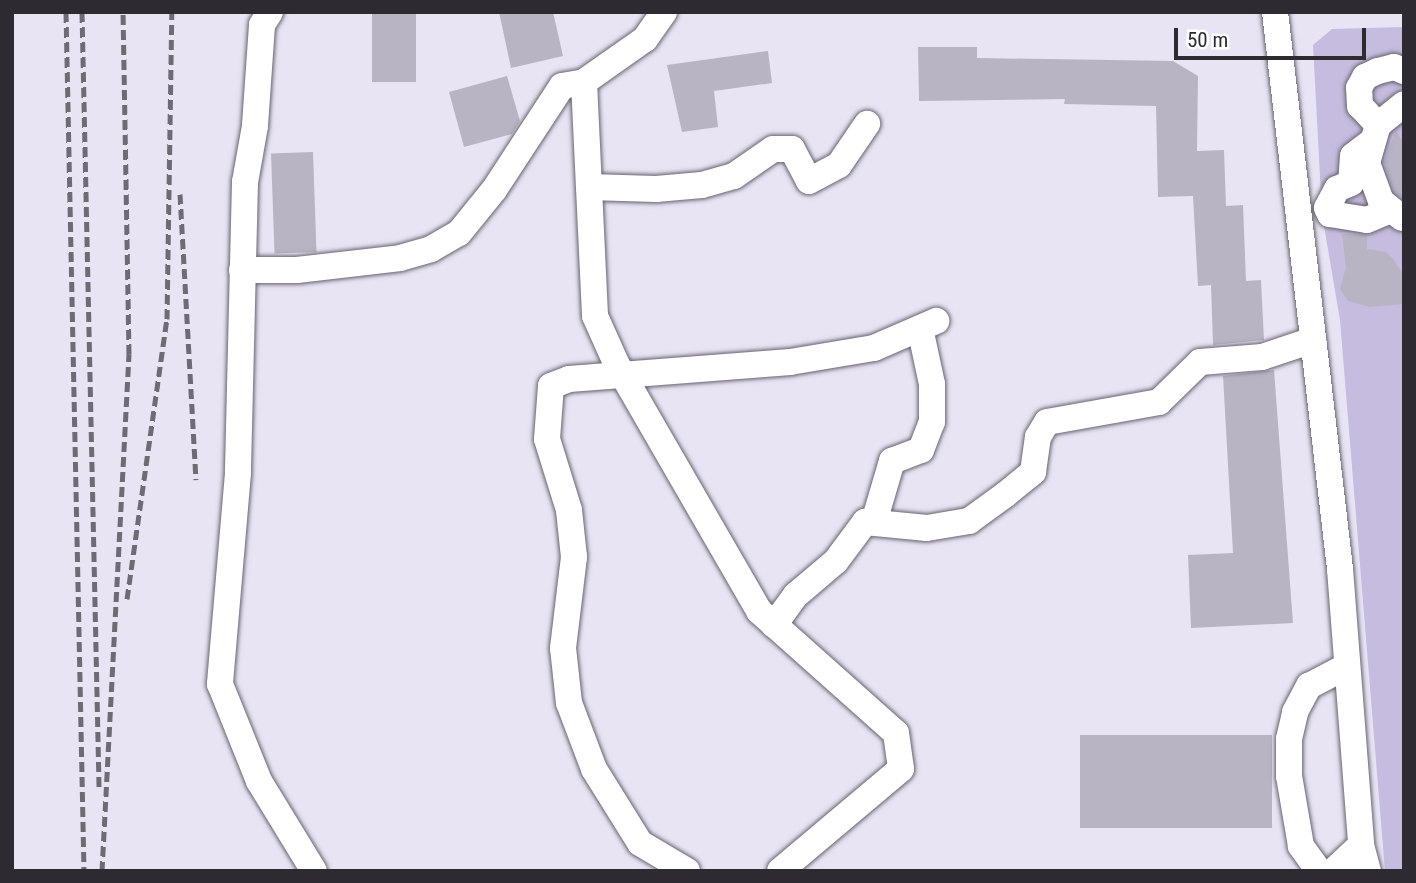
<!DOCTYPE html>
<html>
<head>
<meta charset="utf-8">
<style>
	body { margin:0 }
	#map { position:relative; width:1416px; height:883px; overflow:hidden; background:#e8e4f3; font-family:"Roboto Condensed",sans-serif }
	div>[style] { position:absolute }
	.green>* { inset:0; background:#c6bcdf }
	.building>* { inset:0; background:#b9b4c4; transform-origin:0 0 }
	.roads { filter:drop-shadow(0 0 2px #676370) drop-shadow(0 0 2px #676370) }
	.minor>* { height:26px; margin:-13px; padding:0 13px; transform-origin:13px; border-radius:13px; background:#fff }
	.rail>* { height:5px; margin-top:-2.5px; transform-origin:0; background:repeating-linear-gradient(90deg,#6e6b74 0 10px,transparent 0 15px) }
	span { translate:-50% -50%; white-space:nowrap; text-align:center; line-height:1.15; -webkit-text-stroke:6px #fff; paint-order:stroke }
	.frame { position:absolute; inset:0; border:14px solid #2d2b31; pointer-events:none }
	.scale { position:absolute; left:1174px; top:28px; width:192px; height:32px; box-sizing:border-box; border:4px solid #2d2b31; border-top:0; padding-left:9px; font-size:21px; line-height:24px; white-space:nowrap; color:#2d2b31; -webkit-text-stroke:5px #fff; paint-order:stroke }
</style>
</head>
<body>
<div id="map">
	<div class="green">
		<div style="clip-path:polygon(1404px 27px,1404px 871px,1385px 871px,1340px 320px,1322px 214px,1313px 45px,1332px 29px)"></div>
	</div>
	<div class="building">
		<div style="left:372px;top:12px;width:44px;height:70px"></div>
		<div style="clip-path:polygon(499px 12px,553px 12px,563px 56px,511px 68px)"></div>
		<div style="clip-path:polygon(918px 47px,977px 47px,977px 58px,1173px 61px,1198px 76px,1197px 151px,1224px 150px,1226px 206px,1243px 205px,1246px 281px,1261px 280px,1264px 340px,1213px 345px,1211px 285px,1198px 286px,1193px 196px,1158px 197px,1156px 106px,1064px 104px,1065px 99px,919px 101px)"></div>
		<div style="clip-path:polygon(768px 51px,772px 83px,714px 91px,718px 127px,682px 132px,667px 65px)"></div>
		<div style="clip-path:polygon(507px 76px,520px 121px,512px 134px,464px 147px,449px 92px)"></div>
		<div style="clip-path:polygon(1396px 131px,1404px 144px,1404px 199px,1394px 191px,1384px 162px)"></div>
		<div style="left:313px;top:152px;width:100px;height:42px;rotate:88deg"></div>
		<div style="clip-path:polygon(1342px 234px,1367px 235px,1367px 249px,1386px 252px,1394px 260px,1404px 276px,1404px 304px,1369px 307px,1348px 301px,1340px 289px,1346px 267px)"></div>
		<div style="clip-path:polygon(1274px 370px,1293px 623px,1191px 628px,1188px 555px,1233px 553px,1223px 376px)"></div>
		<div style="left:1080px;top:735px;width:192px;height:93px"></div>
	</div>
	<div class="roads">
		<div class="minor">
			<div style="left:270px;top:12px;width:15px;rotate:122deg"></div>
			<div style="left:262px;top:25px;width:101px;rotate:94deg"></div>
			<div style="left:255px;top:126px;width:57px;rotate:100.1deg"></div>
			<div style="left:245px;top:182px;width:291px;rotate:91.4deg"></div>
			<div style="left:238px;top:473px;width:212px;rotate:94.9deg"></div>
			<div style="left:220px;top:684px;width:105px;rotate:68.1deg"></div>
			<div style="left:259px;top:781px;width:105px;rotate:58.6deg"></div>
			<div style="left:664px;top:12px;width:33px;rotate:125deg"></div>
			<div style="left:645px;top:39px;width:75px;rotate:144.8deg"></div>
			<div style="left:584px;top:82px;width:234px;rotate:87.3deg"></div>
			<div style="left:595px;top:316px;width:51px;rotate:65.9deg"></div>
			<div style="left:616px;top:363px;width:286px;rotate:60deg"></div>
			<div style="left:759px;top:611px;width:183px;rotate:41.7deg"></div>
			<div style="left:896px;top:733px;width:36px;rotate:82deg"></div>
			<div style="left:901px;top:769px;width:158px;rotate:139.9deg"></div>
			<div style="left:1275px;top:12px;width:561px;rotate:83.34deg"></div>
			<div style="left:1340px;top:569px;width:277px;rotate:85.6deg"></div>
			<div style="left:1361px;top:845px;width:38px;rotate:137deg"></div>
			<div style="left:1378px;top:125px;width:26px;rotate:-133deg"></div>
			<div style="left:1360px;top:106px;width:18px;rotate:-93deg"></div>
			<div style="left:1359px;top:88px;width:13px;rotate:-61deg"></div>
			<div style="left:1365px;top:77px;width:14px;rotate:-25deg"></div>
			<div style="left:1378px;top:71px;width:16px;rotate:-14deg"></div>
			<div style="left:1394px;top:67px;width:11px;rotate:22deg"></div>
			<div style="left:1370px;top:143px;width:21px;rotate:143deg"></div>
			<div style="left:1353px;top:156px;width:27px;rotate:94deg"></div>
			<div style="left:1351px;top:183px;width:15px;rotate:157deg"></div>
			<div style="left:1337px;top:189px;width:21px;rotate:118deg"></div>
			<div style="left:1327px;top:208px;width:7px;rotate:63deg"></div>
			<div style="left:1330px;top:214px;width:37px;rotate:9deg"></div>
			<div style="left:1367px;top:220px;width:25px;rotate:-23deg"></div>
			<div style="left:589px;top:187px;width:67px;rotate:1.7deg"></div>
			<div style="left:656px;top:189px;width:46px;rotate:-5deg"></div>
			<div style="left:702px;top:185px;width:33px;rotate:-16deg"></div>
			<div style="left:734px;top:176px;width:47px;rotate:-34.7deg"></div>
			<div style="left:773px;top:149px;width:19px"></div>
			<div style="left:792px;top:149px;width:36px;rotate:62deg"></div>
			<div style="left:809px;top:181px;width:34px;rotate:-28deg"></div>
			<div style="left:839px;top:165px;width:50px;rotate:-55.7deg"></div>
			<div style="left:1402px;top:218px;width:27px;rotate:-141deg"></div>
			<div style="left:1381px;top:201px;width:40px;rotate:-110.2deg"></div>
			<div style="left:1367px;top:163px;width:40px;rotate:-74deg"></div>
			<div style="left:1378px;top:125px;width:33px;rotate:-39deg"></div>
			<div style="left:242px;top:270px;width:55px"></div>
			<div style="left:297px;top:270px;width:104px;rotate:-6.6deg"></div>
			<div style="left:400px;top:258px;width:32px;rotate:-16deg"></div>
			<div style="left:431px;top:249px;width:32px;rotate:-30deg"></div>
			<div style="left:459px;top:233px;width:55px;rotate:-50.9deg"></div>
			<div style="left:494px;top:190px;width:124px;rotate:-56.8deg"></div>
			<div style="left:562px;top:86px;width:22px;rotate:-10deg"></div>
			<div style="left:874px;top:522px;width:64px;rotate:-73.6deg"></div>
			<div style="left:892px;top:461px;width:31px;rotate:-21deg"></div>
			<div style="left:921px;top:450px;width:30px;rotate:-69deg"></div>
			<div style="left:932px;top:422px;width:38px;rotate:-90deg"></div>
			<div style="left:932px;top:384px;width:57px;rotate:-102.1deg"></div>
			<div style="left:774px;top:625px;width:37px;rotate:-54deg"></div>
			<div style="left:796px;top:595px;width:52px;rotate:-40.4deg"></div>
			<div style="left:836px;top:561px;width:49px;rotate:-53.4deg"></div>
			<div style="left:865px;top:522px;width:62px;rotate:5.5deg"></div>
			<div style="left:927px;top:528px;width:43px;rotate:-9.5deg"></div>
			<div style="left:969px;top:521px;width:46px;rotate:-36.1deg"></div>
			<div style="left:1006px;top:494px;width:35px;rotate:-39deg"></div>
			<div style="left:1033px;top:472px;width:35px;rotate:-82deg"></div>
			<div style="left:1038px;top:437px;width:17px;rotate:-59deg"></div>
			<div style="left:1047px;top:422px;width:114px;rotate:-10.1deg"></div>
			<div style="left:1159px;top:402px;width:57px;rotate:-44.3deg"></div>
			<div style="left:1200px;top:362px;width:62px;rotate:-4.6deg"></div>
			<div style="left:1262px;top:357px;width:54px;rotate:-18.4deg"></div>
			<div style="left:1361px;top:845px;width:27px;rotate:75deg"></div>
			<div style="left:687px;top:871px;width:55px;rotate:-149.2deg"></div>
			<div style="left:640px;top:843px;width:87px;rotate:-121.9deg"></div>
			<div style="left:594px;top:769px;width:71px;rotate:-110.7deg"></div>
			<div style="left:569px;top:703px;width:55px;rotate:-96.2deg"></div>
			<div style="left:563px;top:648px;width:92px;rotate:-83.1deg"></div>
			<div style="left:574px;top:557px;width:47px;rotate:-96.1deg"></div>
			<div style="left:569px;top:510px;width:74px;rotate:-107.2deg"></div>
			<div style="left:547px;top:439px;width:53px;rotate:-85.7deg"></div>
			<div style="left:551px;top:386px;width:19px;rotate:-21deg"></div>
			<div style="left:569px;top:379px;width:222px;rotate:-4.4deg"></div>
			<div style="left:790px;top:362px;width:85px;rotate:-9.5deg"></div>
			<div style="left:874px;top:348px;width:68px;rotate:-23.5deg"></div>
			<div style="left:1319px;top:871px;width:31px;rotate:-126deg"></div>
			<div style="left:1301px;top:846px;width:71px;rotate:-99.7deg"></div>
			<div style="left:1289px;top:776px;width:37px;rotate:-90deg"></div>
			<div style="left:1289px;top:739px;width:28px;rotate:-77deg"></div>
			<div style="left:1295px;top:712px;width:30px;rotate:-62deg"></div>
			<div style="left:1309px;top:686px;width:43px;rotate:-27.8deg"></div>
		</div>
	</div>
	<div class="rail">
		<div style="left:66px;top:12px;width:859px;rotate:88.8deg"></div>
		<div style="left:82px;top:12px;width:775px;rotate:88.74deg"></div>
		<div style="left:180px;top:194px;width:286px;rotate:86.8deg"></div>
		<div style="left:127px;top:599px;width:283px;rotate:-81.9deg"></div>
		<div style="left:167px;top:319px;width:307px;rotate:-89.1deg"></div>
		<div style="left:102px;top:871px;width:518px;rotate:-87.01deg"></div>
		<div style="left:129px;top:354px;width:342px;rotate:-91deg"></div>
	</div>
	<div class="frame"></div>
	<div class="scale">50 m</div>
</div>
</body>
</html>
